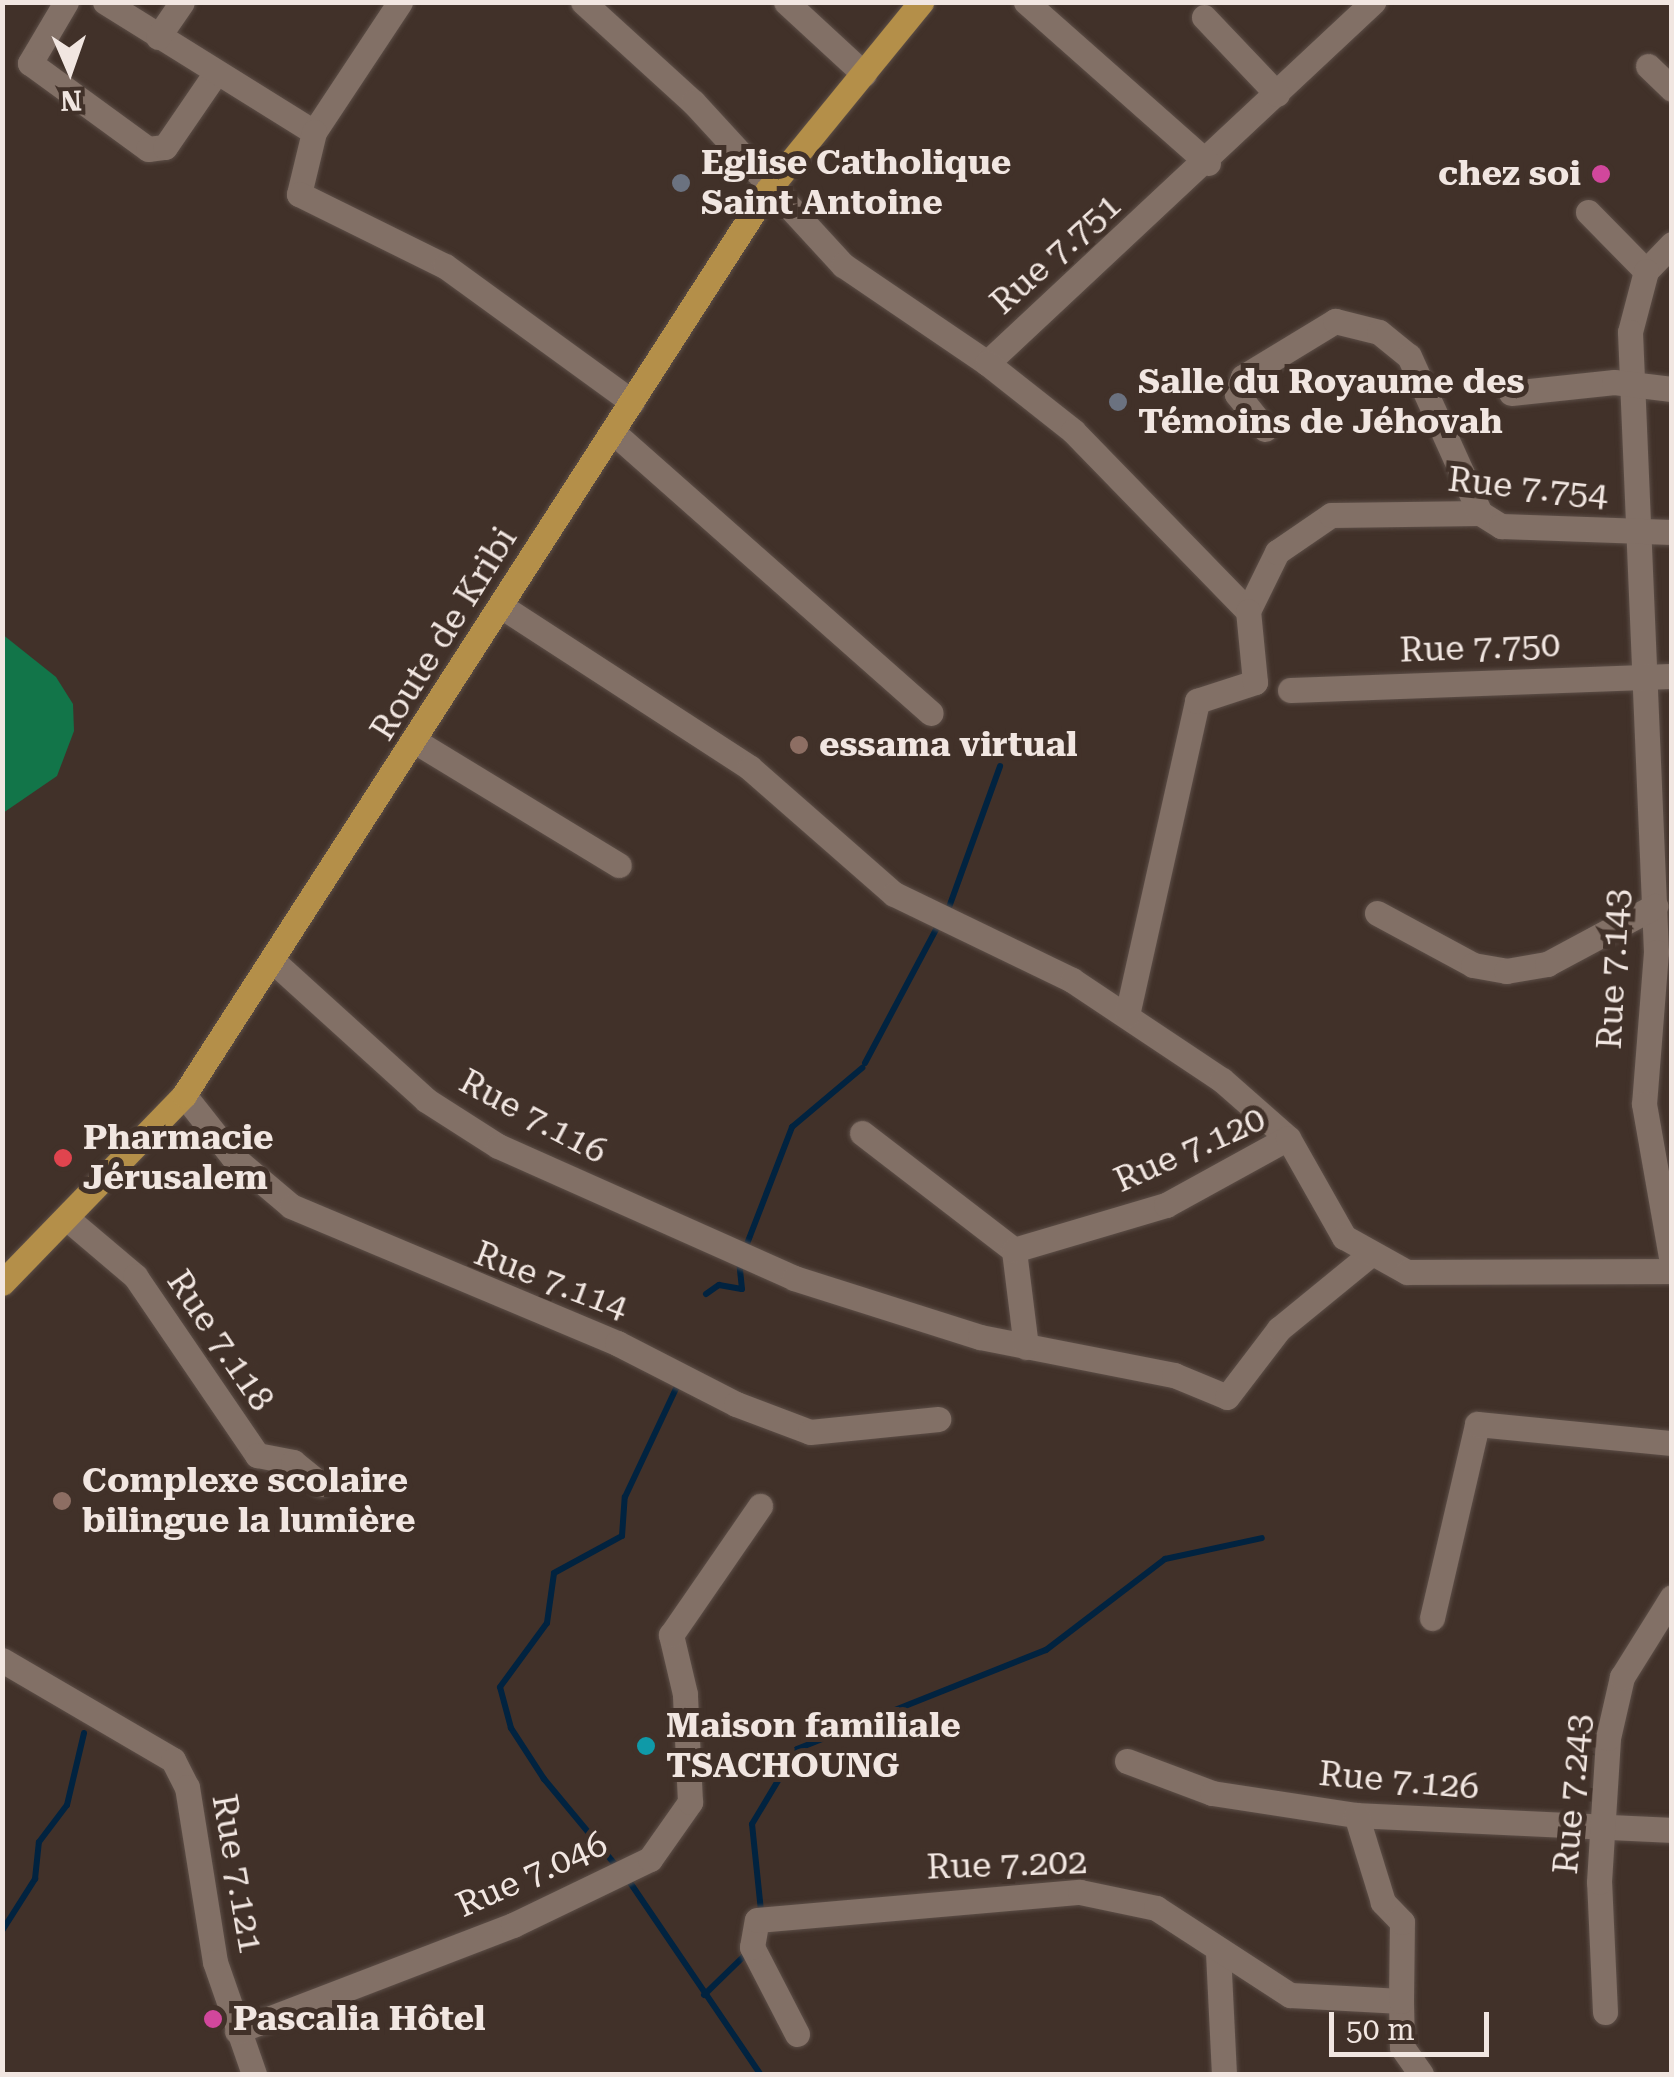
<!DOCTYPE html>
<html>
<head>
<meta charset="utf-8">
<style>
	body { margin:0 }
	#map { position:relative; width:1674px; height:2077px; overflow:hidden; background:#413129; font-family:"Roboto Serif",serif }
	div>[style] { position:absolute }
	.forest>* { inset:0; background:#127549 }
	.stream>* { height:6px; margin:-3px; padding:0 3px; transform-origin:3px; border-radius:3px; background:#012340 }
	.roads { filter:drop-shadow(0 0 2px #5c4e47) drop-shadow(0 0 2px #5c4e47) }
	.minor>* { height:25px; margin:-12.5px; padding:0 12.5px; transform-origin:12.5px; border-radius:12.5px; background:#827066 }
	.major>* { height:25px; margin:-12.5px; padding:0 12.5px; transform-origin:12.5px; border-radius:12.5px; background:#b48f49 }
	.dots>* { width:28px; height:28px; translate:-50% -50%; box-sizing:border-box; border:5px solid #413129; border-radius:50% }
	span { translate:-50% -50%; white-space:nowrap; text-align:center; line-height:1.15; -webkit-text-stroke:10px #413129; paint-order:stroke }
	.poi-label { font-size:35px; color:#f1e6e1; font-weight:700 }
	.left { translate:0 -50%; text-align:left }
	.right { translate:-100% -50%; text-align:right }
	.street-label { font-size:35px; color:#f1e6e1 }
	.frame { position:absolute; inset:0; border:5px solid #f1e6e1; pointer-events:none }
	.north { position:absolute; left:20px; top:20px; width:100px; height:100px; -webkit-text-stroke:8px #413129; paint-order:stroke; rotate:178deg; font-size:28px; font-weight:700; line-height:40px; text-align:center; color:#f1e6e1 }
	.north::after { content:''; display:block; margin:auto; width:35px; height:45px; background:#f1e6e1; clip-path:polygon(50% 0,100% 100%,50% 72%,0 100%) }
	.scale { position:absolute; left:1329px; top:2012px; width:160px; height:45px; box-sizing:border-box; border:5px solid #f1e6e1; border-top:0; padding-left:12px; font-size:30px; line-height:35px; white-space:nowrap; color:#f1e6e1; -webkit-text-stroke:8px #413129; paint-order:stroke }
</style>
</head>
<body>
<div id="map">
	<div class="forest">
		<div style="clip-path:polygon(2px 634px,56px 677px,73px 704px,74px 731px,57px 776px,3px 813px)"></div>
	</div>
	<div class="stream">
		<div style="left:948px;top:910px;width:153px;rotate:-70.1deg"></div>
		<div style="left:865px;top:1063px;width:157px;rotate:-62deg"></div>
		<div style="left:745px;top:1249px;width:131px;rotate:-68.9deg"></div>
		<div style="left:792px;top:1127px;width:92px;rotate:-40.1deg"></div>
		<div style="left:706px;top:1294px;width:16px;rotate:-35deg"></div>
		<div style="left:719px;top:1285px;width:23px;rotate:10deg"></div>
		<div style="left:742px;top:1289px;width:28px;rotate:-96deg"></div>
		<div style="left:618px;top:1868px;width:116px;rotate:-129.7deg"></div>
		<div style="left:544px;top:1779px;width:61px;rotate:-122.9deg"></div>
		<div style="left:511px;top:1728px;width:42px;rotate:-105deg"></div>
		<div style="left:500px;top:1687px;width:79px;rotate:-53.7deg"></div>
		<div style="left:547px;top:1623px;width:50px;rotate:-82deg"></div>
		<div style="left:554px;top:1573px;width:77px;rotate:-28.6deg"></div>
		<div style="left:622px;top:1536px;width:39px;rotate:-86deg"></div>
		<div style="left:625px;top:1497px;width:127px;rotate:-64.8deg"></div>
		<div style="left:627px;top:1878px;width:237px;rotate:55.8deg"></div>
		<div style="left:761px;top:1911px;width:87px;rotate:-95.9deg"></div>
		<div style="left:752px;top:1824px;width:87px;rotate:-59deg"></div>
		<div style="left:797px;top:1749px;width:268px;rotate:-21.7deg"></div>
		<div style="left:1046px;top:1650px;width:150px;rotate:-37.4deg"></div>
		<div style="left:1165px;top:1559px;width:99px;rotate:-12.2deg"></div>
		<div style="left:2px;top:1931px;width:62px;rotate:-57.6deg"></div>
		<div style="left:35px;top:1879px;width:37px;rotate:-84deg"></div>
		<div style="left:39px;top:1842px;width:46px;rotate:-52.9deg"></div>
		<div style="left:67px;top:1805px;width:74px;rotate:-76.7deg"></div>
		<div style="left:704px;top:1995px;width:59px;rotate:-44.3deg"></div>
	</div>
	<div class="roads">
		<div class="minor">
			<div style="left:66px;top:2px;width:71px;rotate:120.5deg"></div>
			<div style="left:30px;top:63px;width:146px;rotate:36.1deg"></div>
			<div style="left:148px;top:149px;width:17px;rotate:-7deg"></div>
			<div style="left:165px;top:147px;width:85px;rotate:-55.6deg"></div>
			<div style="left:105px;top:2px;width:246px;rotate:31.9deg"></div>
			<div style="left:400px;top:2px;width:156px;rotate:123.5deg"></div>
			<div style="left:314px;top:132px;width:64px;rotate:103.6deg"></div>
			<div style="left:299px;top:194px;width:163px;rotate:26.3deg"></div>
			<div style="left:445px;top:266px;width:231px;rotate:36deg"></div>
			<div style="left:583px;top:2px;width:149px;rotate:42.3deg"></div>
			<div style="left:693px;top:102px;width:222px;rotate:47.4deg"></div>
			<div style="left:843px;top:265px;width:174px;rotate:34.2deg"></div>
			<div style="left:987px;top:363px;width:529px;rotate:-43.08deg"></div>
			<div style="left:786px;top:2px;width:106px;rotate:42.7deg"></div>
			<div style="left:1026px;top:2px;width:243px;rotate:41.5deg"></div>
			<div style="left:1204px;top:17px;width:106px;rotate:46.5deg"></div>
			<div style="left:158px;top:37px;width:42px;rotate:-55.6deg"></div>
			<div style="left:1648px;top:66px;width:33px;rotate:44deg"></div>
			<div style="left:1588px;top:212px;width:83px;rotate:45.5deg"></div>
			<div style="left:1672px;top:244px;width:37px;rotate:134deg"></div>
			<div style="left:1646px;top:271px;width:63px;rotate:104.7deg"></div>
			<div style="left:1630px;top:332px;width:621px;rotate:87.6deg"></div>
			<div style="left:1656px;top:952px;width:152px;rotate:94.5deg"></div>
			<div style="left:1644px;top:1104px;width:160px;rotate:80deg"></div>
			<div style="left:987px;top:363px;width:110px;rotate:38.3deg"></div>
			<div style="left:1073px;top:431px;width:251px;rotate:45.8deg"></div>
			<div style="left:1248px;top:611px;width:66px;rotate:-63.8deg"></div>
			<div style="left:1277px;top:552px;width:65px;rotate:-34.4deg"></div>
			<div style="left:1331px;top:515px;width:149px;rotate:-0.8deg"></div>
			<div style="left:1480px;top:513px;width:25px;rotate:32deg"></div>
			<div style="left:1501px;top:526px;width:171px;rotate:2deg"></div>
			<div style="left:1511px;top:393px;width:104px;rotate:-6.1deg"></div>
			<div style="left:1614px;top:382px;width:58px;rotate:6.9deg"></div>
			<div style="left:1265px;top:429px;width:45px;rotate:-128.7deg"></div>
			<div style="left:1237px;top:394px;width:18px;rotate:-71deg"></div>
			<div style="left:1243px;top:377px;width:108px;rotate:-31.3deg"></div>
			<div style="left:1335px;top:321px;width:45px;rotate:14deg"></div>
			<div style="left:1379px;top:332px;width:38px;rotate:39deg"></div>
			<div style="left:1409px;top:356px;width:172px;rotate:65.7deg"></div>
			<div style="left:613px;top:432px;width:424px;rotate:41.5deg"></div>
			<div style="left:501px;top:606px;width:297px;rotate:33deg"></div>
			<div style="left:750px;top:768px;width:191px;rotate:41.2deg"></div>
			<div style="left:894px;top:894px;width:198px;rotate:25.8deg"></div>
			<div style="left:1072px;top:980px;width:180px;rotate:33.7deg"></div>
			<div style="left:1222px;top:1080px;width:88px;rotate:41.3deg"></div>
			<div style="left:1290px;top:690px;width:382px;rotate:-2.1deg"></div>
			<div style="left:418px;top:743px;width:235px;rotate:31.3deg"></div>
			<div style="left:1377px;top:913px;width:109px;rotate:28.4deg"></div>
			<div style="left:1473px;top:965px;width:34px;rotate:10deg"></div>
			<div style="left:1506px;top:971px;width:42px;rotate:-9.7deg"></div>
			<div style="left:1547px;top:964px;width:123px;rotate:-28.2deg"></div>
			<div style="left:274px;top:962px;width:205px;rotate:42.2deg"></div>
			<div style="left:426px;top:1100px;width:85px;rotate:32.6deg"></div>
			<div style="left:498px;top:1146px;width:324px;rotate:24deg"></div>
			<div style="left:794px;top:1278px;width:195px;rotate:17.6deg"></div>
			<div style="left:980px;top:1337px;width:198px;rotate:11.1deg"></div>
			<div style="left:1174px;top:1375px;width:57px;rotate:22.5deg"></div>
			<div style="left:1227px;top:1397px;width:86px;rotate:-52.6deg"></div>
			<div style="left:1279px;top:1329px;width:114px;rotate:-39.3deg"></div>
			<div style="left:1127px;top:1015px;width:322px;rotate:-77.4deg"></div>
			<div style="left:1197px;top:701px;width:61px;rotate:-18.1deg"></div>
			<div style="left:1255px;top:682px;width:71px;rotate:-95.6deg"></div>
			<div style="left:184px;top:1095px;width:79px;rotate:51.7deg"></div>
			<div style="left:233px;top:1157px;width:76px;rotate:40.2deg"></div>
			<div style="left:291px;top:1206px;width:354px;rotate:22.8deg"></div>
			<div style="left:617px;top:1343px;width:134px;rotate:27.1deg"></div>
			<div style="left:736px;top:1404px;width:79px;rotate:20.7deg"></div>
			<div style="left:810px;top:1432px;width:129px;rotate:-5.8deg"></div>
			<div style="left:862px;top:1133px;width:192px;rotate:37.6deg"></div>
			<div style="left:69px;top:1220px;width:87px;rotate:40.3deg"></div>
			<div style="left:135px;top:1276px;width:217px;rotate:55.7deg"></div>
			<div style="left:257px;top:1455px;width:37px;rotate:11deg"></div>
			<div style="left:293px;top:1462px;width:35px;rotate:39deg"></div>
			<div style="left:1026px;top:1347px;width:98px;rotate:-97.1deg"></div>
			<div style="left:1014px;top:1250px;width:159px;rotate:-16.5deg"></div>
			<div style="left:1166px;top:1205px;width:139px;rotate:-28.8deg"></div>
			<div style="left:1288px;top:1138px;width:114px;rotate:60.5deg"></div>
			<div style="left:1344px;top:1237px;width:72px;rotate:29.1deg"></div>
			<div style="left:1407px;top:1272px;width:265px;rotate:-0.2deg"></div>
			<div style="left:1432px;top:1618px;width:199px;rotate:-76.9deg"></div>
			<div style="left:1477px;top:1424px;width:196px;rotate:5.6deg"></div>
			<div style="left:2px;top:1660px;width:198px;rotate:30.3deg"></div>
			<div style="left:173px;top:1760px;width:30px;rotate:63deg"></div>
			<div style="left:187px;top:1787px;width:177px;rotate:80.9deg"></div>
			<div style="left:215px;top:1962px;width:119px;rotate:70.8deg"></div>
			<div style="left:1127px;top:1761px;width:91px;rotate:20.6deg"></div>
			<div style="left:1212px;top:1793px;width:146px;rotate:8.7deg"></div>
			<div style="left:1356px;top:1815px;width:316px;rotate:2.7deg"></div>
			<div style="left:1218px;top:1952px;width:122px;rotate:87.2deg"></div>
			<div style="left:1401px;top:2001px;width:46px;rotate:88.8deg"></div>
			<div style="left:1402px;top:2047px;width:33px;rotate:55deg"></div>
			<div style="left:1605px;top:2012px;width:130px;rotate:-92.6deg"></div>
			<div style="left:1599px;top:1882px;width:144px;rotate:-86.4deg"></div>
			<div style="left:1608px;top:1738px;width:63px;rotate:-77.1deg"></div>
			<div style="left:1622px;top:1677px;width:94px;rotate:-58deg"></div>
			<div style="left:237px;top:2031px;width:296px;rotate:-21deg"></div>
			<div style="left:513px;top:1925px;width:152px;rotate:-25.7deg"></div>
			<div style="left:650px;top:1859px;width:70px;rotate:-54.9deg"></div>
			<div style="left:690px;top:1802px;width:108px;rotate:-92.7deg"></div>
			<div style="left:685px;top:1694px;width:61px;rotate:-103.3deg"></div>
			<div style="left:671px;top:1635px;width:157px;rotate:-55.4deg"></div>
			<div style="left:797px;top:2034px;width:98px;rotate:-117.3deg"></div>
			<div style="left:752px;top:1947px;width:27px;rotate:-80deg"></div>
			<div style="left:757px;top:1920px;width:324px;rotate:-5deg"></div>
			<div style="left:1080px;top:1892px;width:78px;rotate:11.9deg"></div>
			<div style="left:1156px;top:1908px;width:160px;rotate:33deg"></div>
			<div style="left:1290px;top:1995px;width:111px;rotate:3.1deg"></div>
			<div style="left:1401px;top:2001px;width:79px;rotate:-89.3deg"></div>
			<div style="left:1402px;top:1922px;width:28px;rotate:-134deg"></div>
			<div style="left:1383px;top:1902px;width:91px;rotate:-107.2deg"></div>
		</div>
		<div class="major">
			<div style="left:2px;top:1283px;width:262px;rotate:-45.9deg"></div>
			<div style="left:184px;top:1095px;width:1076px;rotate:-57.18deg"></div>
			<div style="left:767px;top:191px;width:244px;rotate:-50.8deg"></div>
		</div>
	</div>
	<div class="dots">
		<div style="left:1601px;top:174px;background:#d1479c"></div>
		<div style="left:681px;top:183px;background:#6b7280"></div>
		<div style="left:1118px;top:402px;background:#6b7280"></div>
		<div style="left:799px;top:745px;background:#8d6e63"></div>
		<div style="left:63px;top:1158px;background:#e0444e"></div>
		<div style="left:62px;top:1501px;background:#8d6e63"></div>
		<div style="left:646px;top:1746px;background:#0f9aa8"></div>
		<div style="left:213px;top:2019px;background:#d1479c"></div>
	</div>
	<div class="poi-label">
		<span class="left" style="left:701px;top:183px">Eglise Catholique<br>Saint Antoine</span>
		<span class="right" style="left:1581px;top:174px">chez soi</span>
		<span class="left" style="left:1138px;top:402px">Salle du Royaume des<br>Témoins de Jéhovah</span>
		<span class="left" style="left:819px;top:745px">essama virtual</span>
		<span class="left" style="left:83px;top:1158px">Pharmacie<br>Jérusalem</span>
		<span class="left" style="left:82px;top:1501px">Complexe scolaire<br>bilingue la lumière</span>
		<span class="left" style="left:666px;top:1746px">Maison familiale<br>TSACHOUNG</span>
		<span class="left" style="left:233px;top:2019px">Pascalia Hôtel</span>
	</div>
	<div class="street-label">
		<span style="left:1056px;top:254px;rotate:-42deg">Rue 7.751</span>
		<span style="left:1528px;top:488px;rotate:6deg">Rue 7.754</span>
		<span style="left:444px;top:634px;rotate:-58deg">Route de Kribi</span>
		<span style="left:1480px;top:648px;rotate:-2deg">Rue 7.750</span>
		<span style="left:1614px;top:969px;rotate:-87deg">Rue 7.143</span>
		<span style="left:533px;top:1117px;rotate:28deg">Rue 7.116</span>
		<span style="left:1190px;top:1150px;rotate:-24deg">Rue 7.120</span>
		<span style="left:551px;top:1281px;rotate:21deg">Rue 7.114</span>
		<span style="left:220px;top:1341px;rotate:56deg">Rue 7.118</span>
		<span style="left:1399px;top:1781px;rotate:5deg">Rue 7.126</span>
		<span style="left:1573px;top:1794px;rotate:-85deg">Rue 7.243</span>
		<span style="left:1007px;top:1865px;rotate:-2deg">Rue 7.202</span>
		<span style="left:237px;top:1874px;rotate:80deg">Rue 7.121</span>
		<span style="left:532px;top:1875px;rotate:-24deg">Rue 7.046</span>
	</div>
	<div class="frame"></div>
	<div class="north">N</div>
	<div class="scale">50 m</div>
</div>
</body>
</html>
